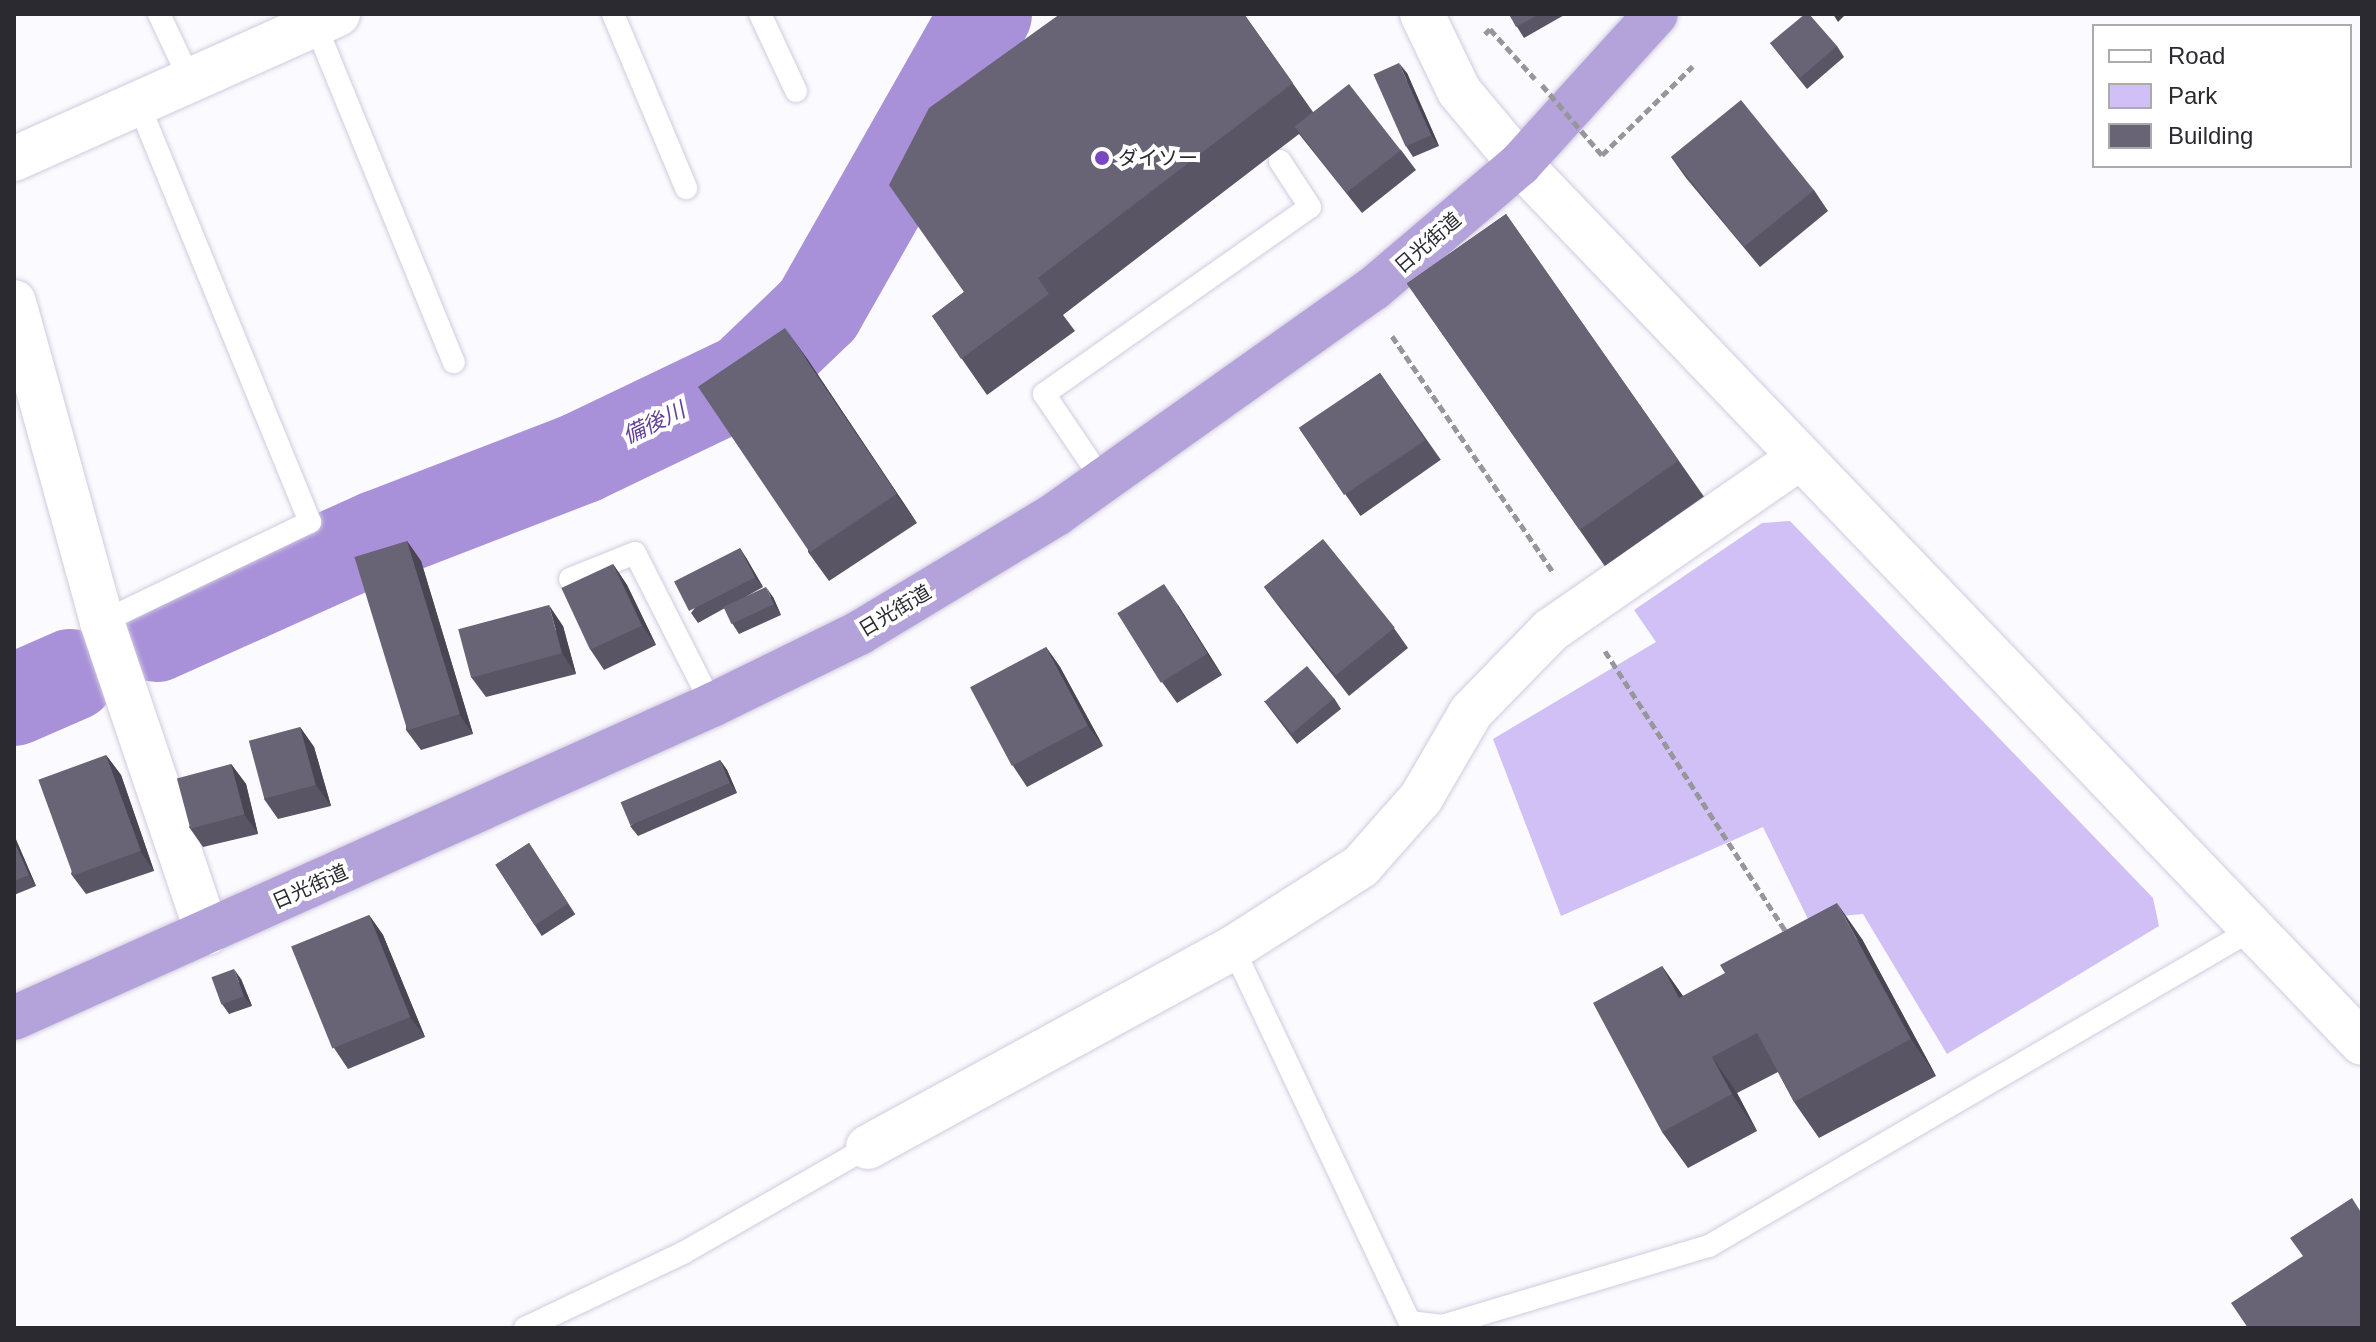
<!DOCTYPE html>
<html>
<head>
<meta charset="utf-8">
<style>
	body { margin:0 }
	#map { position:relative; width:2376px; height:1342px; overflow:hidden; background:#fbfafe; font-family:Helvetica,"Noto Sans JP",sans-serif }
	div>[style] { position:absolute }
	.green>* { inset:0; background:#d0c0f6 }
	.river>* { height:92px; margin:-46px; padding:0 46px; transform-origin:46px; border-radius:46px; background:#a991da }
	.path>* { height:5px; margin-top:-2.5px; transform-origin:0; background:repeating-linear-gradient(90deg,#97969b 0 8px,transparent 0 12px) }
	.roads { filter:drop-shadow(0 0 2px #d1cbdf) drop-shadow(0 0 2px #d1cbdf) }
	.service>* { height:22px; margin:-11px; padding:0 11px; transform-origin:11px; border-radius:11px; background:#fff }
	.minor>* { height:44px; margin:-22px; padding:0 22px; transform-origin:22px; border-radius:22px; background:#fff }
	.tertiary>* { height:44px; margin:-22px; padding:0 22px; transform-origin:22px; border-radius:22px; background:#fff }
	.trunk>* { height:44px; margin:-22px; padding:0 22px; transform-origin:22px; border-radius:22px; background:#b4a2da }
	.path-bridge>* { height:5px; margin-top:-2.5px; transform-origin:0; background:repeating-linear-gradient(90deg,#97969b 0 8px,transparent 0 12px) }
	.wall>* { inset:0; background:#595565; transform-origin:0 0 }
	.shaded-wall>* { inset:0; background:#494552 }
	.building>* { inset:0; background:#686375; transform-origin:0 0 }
	.dots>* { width:22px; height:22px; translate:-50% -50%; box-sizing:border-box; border:4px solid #fff; border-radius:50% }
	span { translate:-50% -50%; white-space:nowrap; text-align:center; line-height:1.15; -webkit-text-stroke:8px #fff; paint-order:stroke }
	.poi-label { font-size:20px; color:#2c2a31 }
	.left { translate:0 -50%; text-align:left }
	.street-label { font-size:20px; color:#2c2a31 }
	.water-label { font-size:22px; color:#634199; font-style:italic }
	.frame { position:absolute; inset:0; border:16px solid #2c2a31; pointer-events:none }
	.legend { position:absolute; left:2092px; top:24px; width:260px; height:144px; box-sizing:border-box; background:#fff; border:2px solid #abaaad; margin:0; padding:10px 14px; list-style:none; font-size:24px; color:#2c2a31 }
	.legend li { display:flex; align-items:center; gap:16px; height:40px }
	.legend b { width:40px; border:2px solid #abaaad }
</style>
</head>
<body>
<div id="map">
	<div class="green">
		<div style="clip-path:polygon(1790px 521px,2153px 898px,2159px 926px,1947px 1054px,1863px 914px,1808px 919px,1763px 827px,1561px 916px,1493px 739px,1656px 642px,1634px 610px,1762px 523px)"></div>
	</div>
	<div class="river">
		<div style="left:156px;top:636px;width:244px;rotate:-24.2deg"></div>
		<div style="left:379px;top:536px;width:217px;rotate:-21.1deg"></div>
		<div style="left:581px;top:458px;width:183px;rotate:-25.6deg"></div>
		<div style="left:746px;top:379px;width:100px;rotate:-43.8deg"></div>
		<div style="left:818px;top:310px;width:340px;rotate:-60.4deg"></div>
		<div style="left:14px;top:700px;width:62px;rotate:-23.7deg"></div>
	</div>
	<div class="path">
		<div style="left:1485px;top:34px;width:7px;rotate:-45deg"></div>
		<div style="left:1490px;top:29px;width:67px;rotate:48deg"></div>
		<div style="left:1602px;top:155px;width:127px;rotate:-44.4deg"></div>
		<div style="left:1392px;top:336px;width:286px;rotate:55.7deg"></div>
		<div style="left:1605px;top:651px;width:338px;rotate:57.2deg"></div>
	</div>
	<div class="roads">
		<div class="service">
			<div style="left:159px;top:14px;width:73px;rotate:64.8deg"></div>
			<div style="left:613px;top:14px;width:189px;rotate:67.2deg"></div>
			<div style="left:760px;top:14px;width:85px;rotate:64.9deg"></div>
			<div style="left:313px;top:19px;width:371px;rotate:67.7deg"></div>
			<div style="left:1103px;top:481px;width:105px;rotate:-124.1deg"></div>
			<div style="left:1044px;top:394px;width:325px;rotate:-35.1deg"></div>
			<div style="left:1310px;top:207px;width:55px;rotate:-123.1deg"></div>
			<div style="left:570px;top:579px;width:70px;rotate:-21.8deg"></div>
			<div style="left:635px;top:553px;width:170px;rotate:63.1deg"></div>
			<div style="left:102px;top:622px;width:231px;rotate:-25.7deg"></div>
			<div style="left:310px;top:522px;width:453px;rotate:-112.3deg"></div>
			<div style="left:1233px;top:948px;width:414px;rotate:64.7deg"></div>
			<div style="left:1410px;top:1322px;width:32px;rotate:7deg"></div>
			<div style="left:1442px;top:1326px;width:279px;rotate:-16.7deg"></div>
			<div style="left:1709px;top:1246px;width:627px;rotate:-30.24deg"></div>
			<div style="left:525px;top:1328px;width:175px;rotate:-25.4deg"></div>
			<div style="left:683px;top:1253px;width:213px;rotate:-29.8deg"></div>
		</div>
		<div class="minor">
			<div style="left:14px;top:159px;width:355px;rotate:-24.1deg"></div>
			<div style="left:1520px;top:164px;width:1217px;rotate:46.23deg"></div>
			<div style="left:14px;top:302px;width:332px;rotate:74.6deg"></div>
			<div style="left:102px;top:622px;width:328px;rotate:71.3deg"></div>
			<div style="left:868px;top:1147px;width:416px;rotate:-28.6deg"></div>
			<div style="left:1233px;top:948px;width:152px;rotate:-32.6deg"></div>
			<div style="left:1361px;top:866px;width:91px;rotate:-48.6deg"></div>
			<div style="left:1421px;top:798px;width:99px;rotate:-59.8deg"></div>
			<div style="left:1471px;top:712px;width:115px;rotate:-45.7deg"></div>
			<div style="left:1551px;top:630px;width:302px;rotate:-34.7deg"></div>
		</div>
		<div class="tertiary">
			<div style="left:1422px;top:14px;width:85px;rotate:64.3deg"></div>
			<div style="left:1459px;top:91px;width:95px;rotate:50.1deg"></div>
		</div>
		<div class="trunk">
			<div style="left:14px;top:1018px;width:765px;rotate:-24.15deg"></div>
			<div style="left:712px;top:705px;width:164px;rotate:-26.1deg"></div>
			<div style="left:859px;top:633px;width:230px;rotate:-31.1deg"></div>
			<div style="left:1056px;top:514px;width:389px;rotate:-35.4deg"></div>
			<div style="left:1373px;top:289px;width:193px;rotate:-40.4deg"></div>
			<div style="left:1520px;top:164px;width:202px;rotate:-47.8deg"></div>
		</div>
	</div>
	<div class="path-bridge">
		<div style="left:1542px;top:85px;width:92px;rotate:49.4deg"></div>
	</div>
	<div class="wall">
		<div style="clip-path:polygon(1244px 14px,1313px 112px,1401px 150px,1416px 170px,1362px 213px,1299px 134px,1063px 315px,1075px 331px,987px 395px,932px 316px,964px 292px)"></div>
		<div style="clip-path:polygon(1509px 14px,1566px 14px,1524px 38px)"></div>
		<div style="clip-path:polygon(1770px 43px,1837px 46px,1844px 57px,1807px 89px)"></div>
		<div style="clip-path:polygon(1407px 73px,1439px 146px,1413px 157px,1406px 146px)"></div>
		<div style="clip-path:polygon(1671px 157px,1814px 190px,1828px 211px,1760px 267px,1686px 178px)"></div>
		<div style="left:1506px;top:214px;width:345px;height:121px;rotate:55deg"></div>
		<div style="clip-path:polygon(806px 357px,917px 523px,829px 581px,808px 552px)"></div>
		<div style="left:1380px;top:373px;width:106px;height:98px;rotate:55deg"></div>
		<div style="clip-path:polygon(407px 541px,421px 561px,473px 734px,421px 750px,406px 730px)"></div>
		<div style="clip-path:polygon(740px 548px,763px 587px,747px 596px,773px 597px,781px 615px,739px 634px,732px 623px,725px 608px,698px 623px,691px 613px)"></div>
		<div style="clip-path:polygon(613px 564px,627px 585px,656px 645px,604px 670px,590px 649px)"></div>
		<div style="clip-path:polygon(1264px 587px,1394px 628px,1408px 648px,1349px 696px,1279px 607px)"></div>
		<div style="clip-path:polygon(1178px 605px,1222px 675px,1177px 703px,1162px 682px)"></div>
		<div style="clip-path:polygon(563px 626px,576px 674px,486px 697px,471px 677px)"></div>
		<div style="clip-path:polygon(1046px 647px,1060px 667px,1103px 746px,1027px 787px,1013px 766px)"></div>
		<div style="clip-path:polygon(1334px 698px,1341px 709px,1297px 744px,1264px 701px)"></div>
		<div style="clip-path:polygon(300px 727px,314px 747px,331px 806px,278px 819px,264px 799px)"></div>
		<div style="clip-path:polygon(106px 755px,121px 775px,154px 871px,86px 894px,71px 874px)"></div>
		<div style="clip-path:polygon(720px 760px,727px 770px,737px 793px,638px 836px,630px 826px)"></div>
		<div style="clip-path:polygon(231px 764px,246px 784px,258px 834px,203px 847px,189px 827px)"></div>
		<div style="clip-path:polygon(14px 835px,36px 886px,14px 895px)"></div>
		<div style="left:529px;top:843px;width:85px;height:40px;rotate:57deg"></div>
		<div style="clip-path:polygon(369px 915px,383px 935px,425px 1037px,348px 1069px,334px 1048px)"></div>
		<div style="clip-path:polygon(1862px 939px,1936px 1076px,1819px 1138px,1794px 1102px,1778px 1072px,1737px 1093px,1757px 1131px,1688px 1168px,1662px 1132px,1662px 966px,1683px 996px)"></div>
		<div style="clip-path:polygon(241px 979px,252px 1006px,229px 1014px,222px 1004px)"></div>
	</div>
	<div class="shaded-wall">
		<div style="clip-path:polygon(1833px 14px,1846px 14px,1838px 22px)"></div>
		<div style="clip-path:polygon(1399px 63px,1407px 73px,1439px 146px,1431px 135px)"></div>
		<div style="clip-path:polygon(785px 328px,806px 357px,917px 523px,896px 494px)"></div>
		<div style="clip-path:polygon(407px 541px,421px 561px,473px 734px,459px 714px)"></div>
		<div style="clip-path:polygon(740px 548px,747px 559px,763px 587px,755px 577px)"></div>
		<div style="clip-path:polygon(613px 564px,627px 585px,656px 645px,642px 625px)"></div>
		<div style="clip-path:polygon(1164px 584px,1178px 605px,1222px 675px,1207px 654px)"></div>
		<div style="clip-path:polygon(766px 587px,773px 597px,781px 615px,774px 604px)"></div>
		<div style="clip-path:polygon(549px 605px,563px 626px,576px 674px,562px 653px)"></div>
		<div style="clip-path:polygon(1046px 647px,1060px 667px,1103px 746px,1088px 726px)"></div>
		<div style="clip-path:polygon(300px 727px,314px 747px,331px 806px,316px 785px)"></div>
		<div style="clip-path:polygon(106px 755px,121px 775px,154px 871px,140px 851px)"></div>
		<div style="clip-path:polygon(720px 760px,727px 770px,737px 793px,730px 783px)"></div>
		<div style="clip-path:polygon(231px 764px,246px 784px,258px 834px,244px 814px)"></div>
		<div style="clip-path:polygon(14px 835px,36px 886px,29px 875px,14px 841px)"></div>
		<div style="clip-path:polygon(1837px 903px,1862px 939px,1936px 1076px,1911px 1039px)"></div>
		<div style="clip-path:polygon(369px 915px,383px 935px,425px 1037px,410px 1017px)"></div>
		<div style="clip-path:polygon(1662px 966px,1687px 1002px,1679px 998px)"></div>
		<div style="clip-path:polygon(234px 969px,241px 979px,252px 1006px,244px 996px)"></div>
		<div style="clip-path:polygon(1712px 1057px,1737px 1093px,1757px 1131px,1732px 1094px)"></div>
	</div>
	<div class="building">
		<div style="clip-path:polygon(1060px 14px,1244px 14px,1293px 83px,1038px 278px,1049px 294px,961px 359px,932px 316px,964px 292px,889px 185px,929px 108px)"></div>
		<div style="clip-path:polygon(1509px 14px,1540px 14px,1516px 27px)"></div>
		<div style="clip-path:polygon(1805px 14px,1809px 14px,1837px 46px,1800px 78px,1770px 43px)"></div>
		<div style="left:1399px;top:63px;width:79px;height:28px;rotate:66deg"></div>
		<div style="left:1349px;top:84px;width:84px;height:69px;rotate:52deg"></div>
		<div style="left:1741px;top:100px;width:116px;height:90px;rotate:51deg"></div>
		<div style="left:1506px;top:214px;width:301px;height:121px;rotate:55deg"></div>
		<div style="left:785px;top:328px;width:200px;height:105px;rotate:56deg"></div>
		<div style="left:1380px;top:373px;width:81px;height:98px;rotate:56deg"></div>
		<div style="left:1323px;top:539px;width:114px;height:76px;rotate:51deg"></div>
		<div style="left:407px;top:541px;width:181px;height:55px;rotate:73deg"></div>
		<div style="left:740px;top:548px;width:33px;height:74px;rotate:63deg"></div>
		<div style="left:613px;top:564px;width:68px;height:57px;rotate:65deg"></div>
		<div style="left:1164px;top:584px;width:82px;height:55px;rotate:58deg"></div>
		<div style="left:766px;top:587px;width:19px;height:47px;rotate:65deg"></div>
		<div style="left:549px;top:605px;width:50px;height:94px;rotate:75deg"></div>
		<div style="left:1046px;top:647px;width:89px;height:86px;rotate:62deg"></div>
		<div style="left:1307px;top:666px;width:42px;height:55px;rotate:50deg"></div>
		<div style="left:300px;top:727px;width:60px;height:53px;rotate:75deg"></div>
		<div style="left:106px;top:755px;width:102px;height:72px;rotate:70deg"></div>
		<div style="left:720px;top:760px;width:25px;height:108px;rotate:67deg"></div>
		<div style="left:231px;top:764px;width:52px;height:56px;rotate:75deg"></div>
		<div style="clip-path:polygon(14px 841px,29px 875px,14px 881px)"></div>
		<div style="left:529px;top:843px;width:72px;height:40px;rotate:57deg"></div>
		<div style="clip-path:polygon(1837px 903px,1911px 1039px,1794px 1102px,1757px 1033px,1712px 1057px,1732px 1094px,1662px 1132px,1593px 1003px,1662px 966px,1679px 998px,1725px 973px,1720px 965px)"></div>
		<div style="left:369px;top:915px;width:110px;height:84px;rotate:68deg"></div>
		<div style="left:234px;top:969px;width:29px;height:24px;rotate:70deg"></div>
		<div style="clip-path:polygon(2352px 1198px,2362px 1214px,2362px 1328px,2248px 1328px,2231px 1303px,2303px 1256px,2290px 1238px)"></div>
	</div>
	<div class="dots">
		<div style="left:1102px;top:158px;background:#7848c0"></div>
	</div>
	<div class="poi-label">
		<span class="left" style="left:1118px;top:158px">ダイソー</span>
	</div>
	<div class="street-label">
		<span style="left:1428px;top:243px;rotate:-41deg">日光街道</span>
		<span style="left:895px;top:611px;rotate:-31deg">日光街道</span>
		<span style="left:310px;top:887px;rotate:-24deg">日光街道</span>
	</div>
	<div class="water-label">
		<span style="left:654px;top:423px;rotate:-26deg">備後川</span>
	</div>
	<div class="frame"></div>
	<ul class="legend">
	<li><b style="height:10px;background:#fff"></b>Road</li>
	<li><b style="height:22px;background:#d0c0f6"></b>Park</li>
	<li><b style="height:22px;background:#686375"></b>Building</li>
	</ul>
</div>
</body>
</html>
